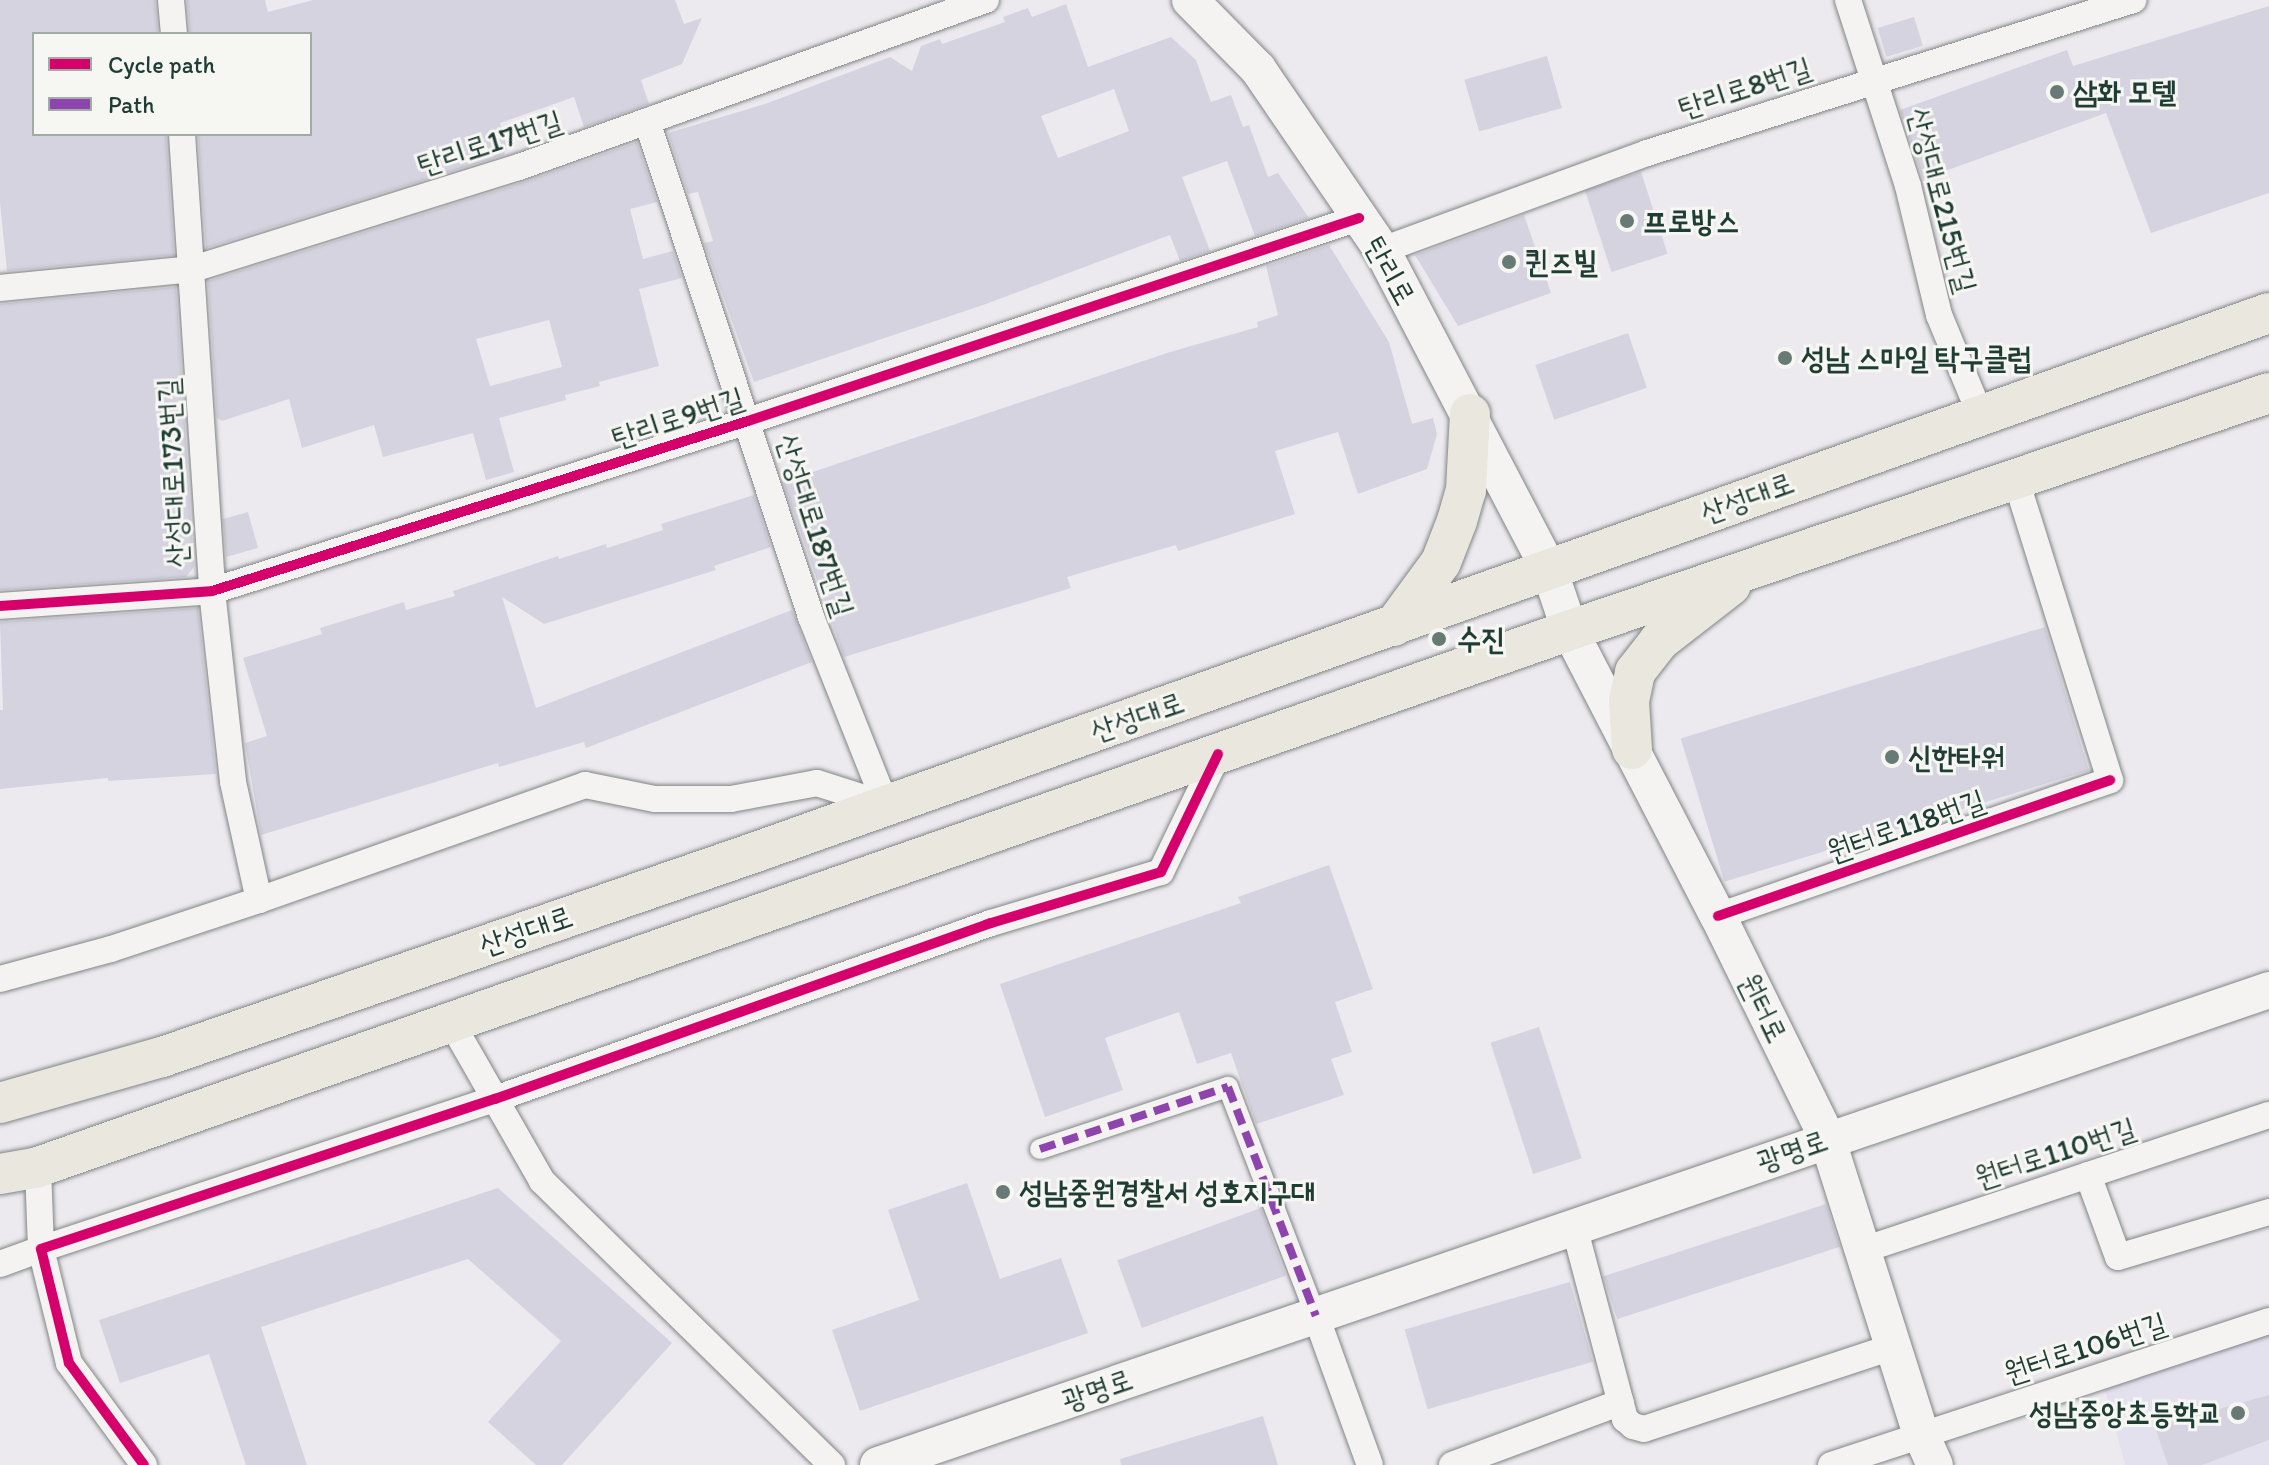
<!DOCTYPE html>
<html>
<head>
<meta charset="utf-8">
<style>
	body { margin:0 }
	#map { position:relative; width:2269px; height:1465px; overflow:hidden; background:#eceaef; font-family:Itim,"Poor Story",sans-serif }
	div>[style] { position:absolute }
	.built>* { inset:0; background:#e4e1ee }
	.building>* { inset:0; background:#d5d3df; transform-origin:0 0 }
	.roads { filter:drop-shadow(0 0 2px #818586) drop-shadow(0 0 2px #818586) }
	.pedestrian>* { height:20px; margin:-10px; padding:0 10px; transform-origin:10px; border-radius:10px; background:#f4f3f2 }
	.minor>* { height:26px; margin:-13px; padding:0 13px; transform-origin:13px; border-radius:13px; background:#f4f3f2 }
	.secondary>* { height:36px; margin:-18px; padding:0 18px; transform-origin:18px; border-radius:18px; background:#f4f3f2 }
	.primary>* { height:40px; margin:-20px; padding:0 20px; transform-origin:20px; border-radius:20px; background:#e9e7de }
	.quiet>* { height:8px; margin-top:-4px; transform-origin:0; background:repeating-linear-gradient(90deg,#8e44ad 0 16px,transparent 0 24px) }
	.cycleway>* { height:10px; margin:-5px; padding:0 5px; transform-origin:5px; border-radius:5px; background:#d6006c }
	.dots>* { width:22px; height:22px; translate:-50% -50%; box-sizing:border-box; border:4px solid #f6f6f2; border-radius:50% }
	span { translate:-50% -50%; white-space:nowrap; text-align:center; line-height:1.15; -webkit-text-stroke:6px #f6f6f2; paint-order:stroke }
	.street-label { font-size:30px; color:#1f3d34 }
	.poi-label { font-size:30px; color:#1f3d34; font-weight:700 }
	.left { translate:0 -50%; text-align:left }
	.right { translate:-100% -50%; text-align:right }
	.legend { position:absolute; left:32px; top:32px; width:280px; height:104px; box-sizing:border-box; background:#f6f6f2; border:2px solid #a0aca6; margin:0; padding:10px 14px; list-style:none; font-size:24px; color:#1f3d34 }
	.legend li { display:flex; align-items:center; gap:16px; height:40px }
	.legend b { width:40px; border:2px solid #a0aca6 }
</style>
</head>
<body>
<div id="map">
	<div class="built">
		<div style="clip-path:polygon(2269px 1332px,2269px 1465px,2125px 1465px,2104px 1386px)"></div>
	</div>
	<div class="building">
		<div style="clip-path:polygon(0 0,155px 0,158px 34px,34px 34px,34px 134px,166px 134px,174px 255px,7px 271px,0 203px)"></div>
		<div style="clip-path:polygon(187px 0,265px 0,268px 12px,313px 0,675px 0,684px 24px,702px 18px,682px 64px,641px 80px,649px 104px,584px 127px,574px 97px,500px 123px,507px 147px,504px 155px,206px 248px,198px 134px,310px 134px,310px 34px,190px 34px)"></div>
		<div style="clip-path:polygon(evenodd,1066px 4px,1088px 67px,1171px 37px,1196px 60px,1211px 102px,1231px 95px,1243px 127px,1249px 125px,1268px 177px,1278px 173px,1309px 218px,1255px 236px,1227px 161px,1182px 177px,1210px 251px,1180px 261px,1170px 235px,983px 305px,754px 382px,704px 243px,713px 241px,698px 192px,688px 194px,668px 133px,765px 104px,890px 57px,912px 71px,921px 46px,940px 39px,942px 44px,1005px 22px,1003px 17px,1028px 8px,1032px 17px,1066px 4px,1114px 89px,1129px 131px,1058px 158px,1041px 116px,1114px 89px)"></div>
		<div style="clip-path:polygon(2269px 6px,2269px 193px,2151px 233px,2106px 113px,1923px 179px,1900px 110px,2067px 50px,2073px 66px)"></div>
		<div style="left:1914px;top:17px;width:30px;height:38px;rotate:73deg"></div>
		<div style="left:1547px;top:56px;width:54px;height:86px;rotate:74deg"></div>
		<div style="clip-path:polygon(evenodd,637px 142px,657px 202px,630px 209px,643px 259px,673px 251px,682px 278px,639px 289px,659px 366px,599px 382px,600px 386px,565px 395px,566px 400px,499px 418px,514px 472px,486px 480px,473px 433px,383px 457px,374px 425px,302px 448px,289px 399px,222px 421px,217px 418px,208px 281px,524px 182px,637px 142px,549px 320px,562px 367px,490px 386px,476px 339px,549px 320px)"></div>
		<div style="left:1641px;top:172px;width:86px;height:59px;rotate:72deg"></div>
		<div style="clip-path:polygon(1524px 215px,1551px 293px,1458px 326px,1415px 255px)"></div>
		<div style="clip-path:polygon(1329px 245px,1389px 342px,1412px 424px,1433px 418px,1437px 434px,1427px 469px,1358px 494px,1338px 432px,1275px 451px,1295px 514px,1178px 551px,1176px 545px,1067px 577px,1071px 588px,844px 657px,783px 482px,1170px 352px,1258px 327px,1257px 322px,1278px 315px,1266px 266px)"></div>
		<div style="clip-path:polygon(176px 287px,194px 567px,186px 577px,0 590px,0 304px)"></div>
		<div style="left:1628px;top:333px;width:58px;height:98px;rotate:71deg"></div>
		<div style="clip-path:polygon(754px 495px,771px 547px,714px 566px,716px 570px,544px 624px,502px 597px,536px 708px,792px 610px,812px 662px,586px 748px,584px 742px,499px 767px,498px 763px,261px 835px,245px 743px,267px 736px,243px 658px,322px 634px,320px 628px,404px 602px,406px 610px,455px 596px,453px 591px,558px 556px,559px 559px,606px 544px,607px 548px,663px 530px,661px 524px)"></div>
		<div style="clip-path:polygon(248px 512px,258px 548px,226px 557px,223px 519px)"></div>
		<div style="clip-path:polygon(198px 608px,216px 774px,108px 781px,108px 778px,0 789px,0 710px,3px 710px,0 622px)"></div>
		<div style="left:2045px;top:627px;width:150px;height:381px;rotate:73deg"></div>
		<div style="clip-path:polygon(1329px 865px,1373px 989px,1335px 1002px,1352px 1052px,1331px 1059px,1344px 1095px,1256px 1124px,1231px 1053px,1197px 1064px,1179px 1012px,1105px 1038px,1123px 1090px,1045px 1117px,1000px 984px,1241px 903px,1238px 897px)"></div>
		<div style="left:1539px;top:1027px;width:138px;height:51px;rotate:72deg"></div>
		<div style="clip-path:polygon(967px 1183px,1000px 1279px,1061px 1258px,1088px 1333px,860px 1411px,832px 1330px,919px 1300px,888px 1210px)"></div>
		<div style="clip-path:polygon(498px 1188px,672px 1343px,562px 1465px,536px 1465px,488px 1422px,561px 1341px,468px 1259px,261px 1327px,307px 1465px,246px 1465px,209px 1354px,120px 1383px,99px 1320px)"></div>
		<div style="left:1826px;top:1204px;width:45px;height:234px;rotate:72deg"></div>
		<div style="left:1261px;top:1208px;width:72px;height:153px;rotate:70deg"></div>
		<div style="left:1570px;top:1282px;width:83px;height:172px;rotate:74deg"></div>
		<div style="clip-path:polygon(2269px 1395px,2269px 1440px,2202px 1465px,2168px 1465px,2155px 1427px)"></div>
		<div style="clip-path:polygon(1263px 1416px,1278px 1465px,1121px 1465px,1120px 1459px)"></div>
	</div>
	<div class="roads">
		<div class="pedestrian">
			<div style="left:1040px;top:1149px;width:198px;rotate:-18.3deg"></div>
			<div style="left:1228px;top:1087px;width:245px;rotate:69deg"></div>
		</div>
		<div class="minor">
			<div style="left:171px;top:0;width:34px;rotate:85deg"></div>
			<div style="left:1848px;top:0;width:195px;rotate:72.1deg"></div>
			<div style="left:1908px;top:186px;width:133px;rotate:76.5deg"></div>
			<div style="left:1939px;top:315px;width:107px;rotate:67.5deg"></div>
			<div style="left:648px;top:124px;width:519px;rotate:71.7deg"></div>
			<div style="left:811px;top:617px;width:202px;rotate:68.3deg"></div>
			<div style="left:182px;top:134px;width:458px;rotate:86.2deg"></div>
			<div style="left:212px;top:591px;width:192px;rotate:83.7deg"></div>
			<div style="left:233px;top:782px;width:121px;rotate:77.6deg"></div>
			<div style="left:1382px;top:250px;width:282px;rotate:-20.1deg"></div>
			<div style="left:1647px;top:153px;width:510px;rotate:-17.47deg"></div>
			<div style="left:0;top:288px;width:194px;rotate:-5.6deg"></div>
			<div style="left:193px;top:269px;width:342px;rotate:-17.4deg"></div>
			<div style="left:519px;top:167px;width:496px;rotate:-19.7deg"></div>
			<div style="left:0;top:606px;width:213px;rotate:-4deg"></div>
			<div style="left:212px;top:591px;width:562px;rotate:-17.6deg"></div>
			<div style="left:748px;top:421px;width:644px;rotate:-18.38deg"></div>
			<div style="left:1718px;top:916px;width:415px;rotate:-19.1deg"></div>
			<div style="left:2110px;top:780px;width:314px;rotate:-107.4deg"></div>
			<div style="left:0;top:979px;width:115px;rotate:-15.1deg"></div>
			<div style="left:111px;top:949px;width:156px;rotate:-18.3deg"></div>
			<div style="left:259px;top:900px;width:346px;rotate:-19.4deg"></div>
			<div style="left:585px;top:785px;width:71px;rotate:11.3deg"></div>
			<div style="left:655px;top:799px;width:76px"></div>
			<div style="left:731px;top:799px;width:87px;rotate:-10.5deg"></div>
			<div style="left:817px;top:783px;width:72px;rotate:17.7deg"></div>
			<div style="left:451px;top:1022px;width:183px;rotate:60.2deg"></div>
			<div style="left:542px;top:1181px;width:406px;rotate:44.4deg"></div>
			<div style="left:2088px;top:1175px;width:87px;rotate:69.9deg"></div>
			<div style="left:2118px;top:1257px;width:158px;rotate:-16.6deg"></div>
			<div style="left:1574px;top:1226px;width:200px;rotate:75.2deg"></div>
			<div style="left:1625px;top:1419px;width:11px;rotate:41deg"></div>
			<div style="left:1633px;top:1426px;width:11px;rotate:15deg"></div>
			<div style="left:1644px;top:1429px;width:261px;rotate:-18.3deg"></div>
			<div style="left:1860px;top:1251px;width:431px;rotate:-18.4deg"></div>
			<div style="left:0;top:1264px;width:44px;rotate:-20.1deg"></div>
			<div style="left:41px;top:1249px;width:82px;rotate:-92.1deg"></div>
			<div style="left:1316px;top:1316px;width:158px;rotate:70.1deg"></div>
			<div style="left:144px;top:1465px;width:127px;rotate:-126.3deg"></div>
			<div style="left:69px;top:1363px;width:117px;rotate:-103.8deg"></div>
			<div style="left:41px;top:1249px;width:478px;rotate:-18.3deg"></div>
			<div style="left:495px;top:1099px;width:526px;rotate:-19.54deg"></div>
			<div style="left:991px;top:923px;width:177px;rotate:-16.7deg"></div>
			<div style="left:1161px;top:872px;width:131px;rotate:-64.2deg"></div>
			<div style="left:1452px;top:1465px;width:180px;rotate:-20.4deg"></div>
			<div style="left:1831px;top:1465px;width:461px;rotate:-18.2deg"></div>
		</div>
		<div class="secondary">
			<div style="left:1190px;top:0;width:97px;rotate:45.4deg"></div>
			<div style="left:1258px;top:69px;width:219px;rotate:55.6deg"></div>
			<div style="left:1382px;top:250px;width:360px;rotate:62.4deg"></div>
			<div style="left:1549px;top:569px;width:65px;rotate:71.3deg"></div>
			<div style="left:1570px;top:631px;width:321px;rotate:62.6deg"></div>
			<div style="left:1718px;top:916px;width:247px;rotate:63.8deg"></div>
			<div style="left:1827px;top:1138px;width:311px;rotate:72.4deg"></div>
			<div style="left:1921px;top:1434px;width:34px;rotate:66deg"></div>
			<div style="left:878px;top:1465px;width:1470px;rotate:-18.85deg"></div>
		</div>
		<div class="primary">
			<div style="left:1394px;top:626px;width:79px;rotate:-53.7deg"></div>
			<div style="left:1441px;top:562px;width:44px;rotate:-68.7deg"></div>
			<div style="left:1457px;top:521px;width:32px;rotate:-74deg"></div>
			<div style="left:1466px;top:490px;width:76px;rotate:-87deg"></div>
			<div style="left:1632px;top:749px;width:48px;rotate:-93.6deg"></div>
			<div style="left:1629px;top:701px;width:30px;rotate:-78deg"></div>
			<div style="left:1635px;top:672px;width:39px;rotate:-52deg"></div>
			<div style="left:1659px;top:641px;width:91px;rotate:-37.9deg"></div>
			<div style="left:0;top:1103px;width:168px;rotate:-15.9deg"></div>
			<div style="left:162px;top:1057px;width:628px;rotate:-19.04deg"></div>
			<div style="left:756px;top:852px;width:1606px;rotate:-19.61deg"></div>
			<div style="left:0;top:1174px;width:39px;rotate:-10deg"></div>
			<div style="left:38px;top:1167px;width:1609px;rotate:-19.31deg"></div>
			<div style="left:1556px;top:635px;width:753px;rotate:-18.75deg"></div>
		</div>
	</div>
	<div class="quiet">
		<div style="left:1040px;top:1149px;width:198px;rotate:-18.3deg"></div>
		<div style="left:1228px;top:1087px;width:245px;rotate:69deg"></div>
	</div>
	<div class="cycleway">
		<div style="left:0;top:606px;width:213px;rotate:-4deg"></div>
		<div style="left:212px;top:591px;width:562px;rotate:-17.6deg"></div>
		<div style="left:748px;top:421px;width:644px;rotate:-18.38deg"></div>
		<div style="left:1718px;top:916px;width:415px;rotate:-19.1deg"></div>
		<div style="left:144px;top:1465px;width:127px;rotate:-126.3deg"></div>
		<div style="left:69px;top:1363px;width:117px;rotate:-103.8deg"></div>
		<div style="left:41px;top:1249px;width:478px;rotate:-18.3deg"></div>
		<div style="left:495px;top:1099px;width:526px;rotate:-19.54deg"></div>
		<div style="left:991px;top:923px;width:177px;rotate:-16.7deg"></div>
		<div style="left:1161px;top:872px;width:131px;rotate:-64.2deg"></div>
	</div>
	<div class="dots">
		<div style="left:2057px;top:92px;background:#677a75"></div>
		<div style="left:1627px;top:221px;background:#677a75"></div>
		<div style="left:1509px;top:262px;background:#677a75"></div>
		<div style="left:1785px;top:358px;background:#677a75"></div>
		<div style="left:1439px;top:639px;background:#677a75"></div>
		<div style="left:1892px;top:757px;background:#677a75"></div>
		<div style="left:1003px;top:1192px;background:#677a75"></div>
		<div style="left:2238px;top:1413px;background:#677a75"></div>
	</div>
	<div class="street-label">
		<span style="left:1745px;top:88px;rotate:-18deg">탄리로8번길</span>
		<span style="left:490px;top:143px;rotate:-18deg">탄리로17번길</span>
		<span style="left:1942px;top:200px;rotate:75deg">산성대로215번길</span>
		<span style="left:1390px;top:271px;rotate:61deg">탄리로</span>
		<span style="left:678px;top:418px;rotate:-18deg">탄리로9번길</span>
		<span style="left:173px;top:473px;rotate:-93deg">산성대로173번길</span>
		<span style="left:1747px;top:498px;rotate:-20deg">산성대로</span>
		<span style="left:815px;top:525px;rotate:72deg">산성대로187번길</span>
		<span style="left:1137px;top:717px;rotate:-19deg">산성대로</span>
		<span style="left:1906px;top:826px;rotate:-19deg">원터로118번길</span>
		<span style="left:526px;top:931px;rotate:-19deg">산성대로</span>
		<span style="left:1763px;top:1008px;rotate:64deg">원터로</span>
		<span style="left:1792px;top:1151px;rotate:-19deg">광명로</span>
		<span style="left:2055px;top:1153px;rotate:-18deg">원터로110번길</span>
		<span style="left:2085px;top:1348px;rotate:-18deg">원터로106번길</span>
		<span style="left:1097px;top:1390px;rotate:-19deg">광명로</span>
	</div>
	<div class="poi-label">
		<span class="left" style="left:2073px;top:92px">삼화 모텔</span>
		<span class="left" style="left:1643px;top:221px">프로방스</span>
		<span class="left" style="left:1525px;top:262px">퀸즈빌</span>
		<span class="left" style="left:1801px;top:358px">성남 스마일 탁구클럽</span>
		<span class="left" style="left:1457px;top:639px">수진</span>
		<span class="left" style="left:1908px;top:757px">신한타워</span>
		<span class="left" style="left:1019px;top:1192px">성남중원경찰서 성호지구대</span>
		<span class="right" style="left:2222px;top:1413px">성남중앙초등학교</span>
	</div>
	<ul class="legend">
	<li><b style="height:10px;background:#d6006c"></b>Cycle path</li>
	<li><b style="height:10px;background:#8e44ad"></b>Path</li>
	</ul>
</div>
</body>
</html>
